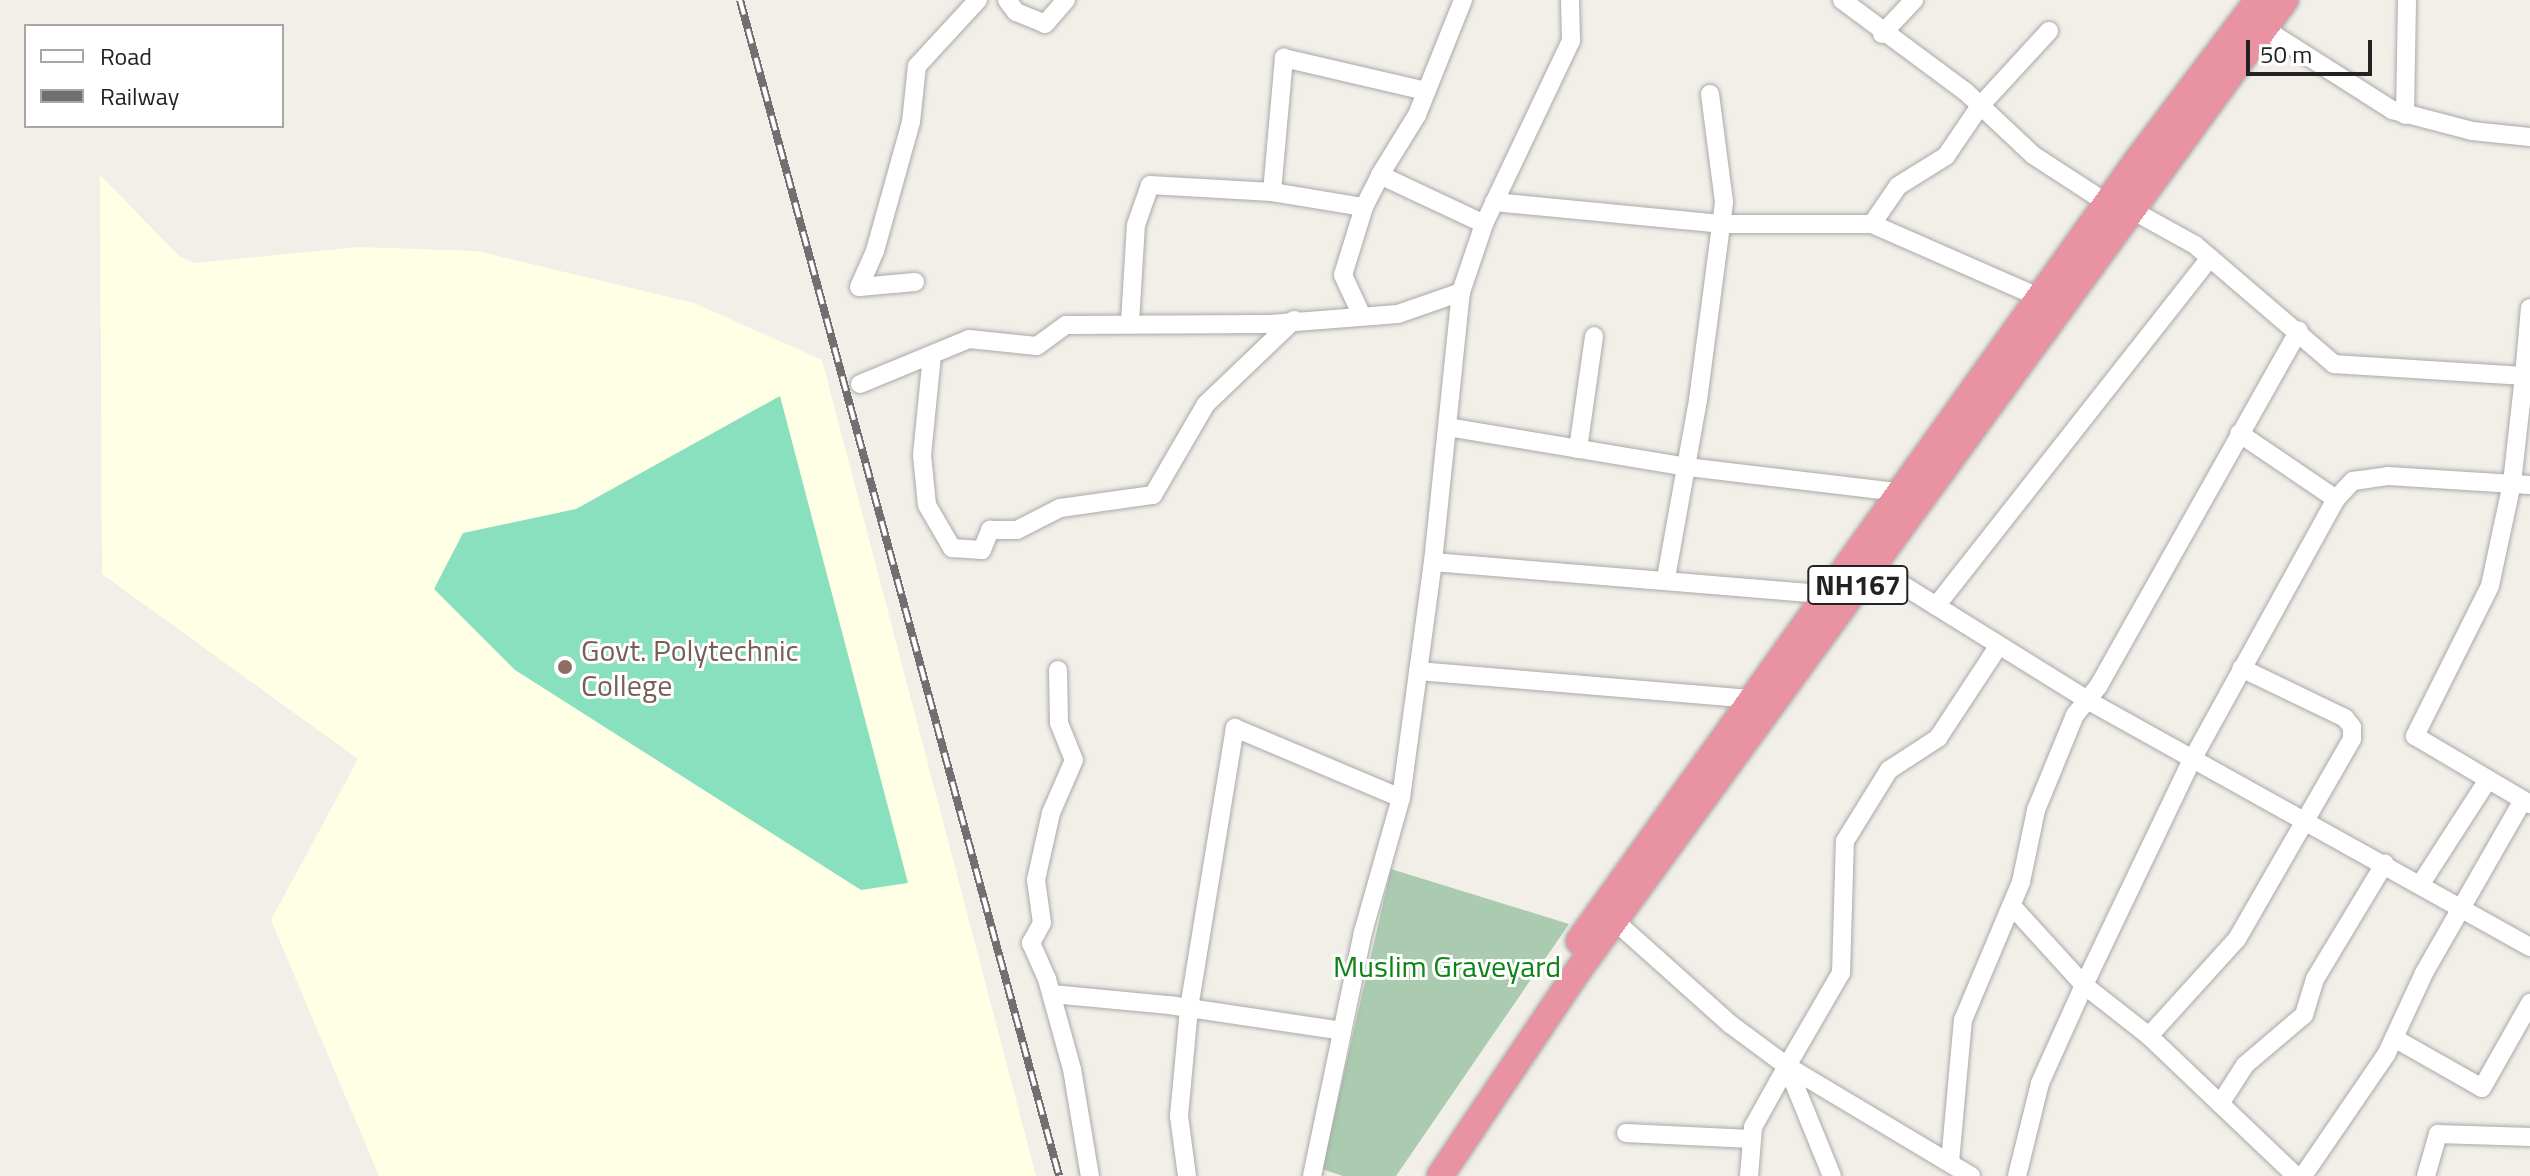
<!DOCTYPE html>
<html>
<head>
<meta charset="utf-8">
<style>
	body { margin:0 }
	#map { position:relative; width:2530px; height:1176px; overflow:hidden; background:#f2efe9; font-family:"Titillium Web",sans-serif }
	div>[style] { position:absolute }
	.education>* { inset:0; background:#ffffe5 }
	.cemetery>* { inset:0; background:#aacbaf }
	.pitch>* { inset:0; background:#88e0be }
	.roads { filter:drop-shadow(0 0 2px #a9a9a9) drop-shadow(0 0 2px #a9a9a9) }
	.minor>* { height:18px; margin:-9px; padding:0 9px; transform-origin:9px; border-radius:9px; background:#fff }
	.highway>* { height:26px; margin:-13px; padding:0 13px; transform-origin:13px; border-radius:13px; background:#e892a2 }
	.rail>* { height:8px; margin-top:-4px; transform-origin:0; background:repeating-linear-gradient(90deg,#fff 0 15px,#707070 0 30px); box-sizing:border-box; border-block:2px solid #707070 }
	.dots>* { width:22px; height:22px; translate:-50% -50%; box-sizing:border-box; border:4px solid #fff; border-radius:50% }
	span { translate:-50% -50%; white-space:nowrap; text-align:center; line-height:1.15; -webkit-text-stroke:6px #fff; paint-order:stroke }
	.shield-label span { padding:2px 6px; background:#fff; border:2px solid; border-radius:6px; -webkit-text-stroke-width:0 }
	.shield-label { font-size:28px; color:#222; font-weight:700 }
	.education-label { font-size:30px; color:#785e54 }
	.left { translate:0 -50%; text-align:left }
	.park-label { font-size:30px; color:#0c8416 }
	.legend { position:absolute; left:24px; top:24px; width:260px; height:104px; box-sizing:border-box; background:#fff; border:2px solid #a7a7a7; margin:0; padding:10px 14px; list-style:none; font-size:24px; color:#222 }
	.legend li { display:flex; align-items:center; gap:16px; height:40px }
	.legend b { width:40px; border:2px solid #a7a7a7 }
	.scale { position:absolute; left:2246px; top:40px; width:126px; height:36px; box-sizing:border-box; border:4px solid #222; border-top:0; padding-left:10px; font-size:24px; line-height:28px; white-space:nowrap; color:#222; -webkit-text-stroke:6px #fff; paint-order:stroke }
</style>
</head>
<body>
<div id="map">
	<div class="education">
		<div style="clip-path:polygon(100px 175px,179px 256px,194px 263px,359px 247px,477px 251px,694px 303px,822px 360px,1036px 1176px,379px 1176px,271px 920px,358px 759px,102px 574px)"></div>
	</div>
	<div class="cemetery">
		<div style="clip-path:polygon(1391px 869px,1569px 924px,1396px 1176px,1343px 1176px,1322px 1169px)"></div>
	</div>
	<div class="pitch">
		<div style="clip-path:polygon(780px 396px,908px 883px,861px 890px,515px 670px,434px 589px,463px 533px,576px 509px)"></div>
	</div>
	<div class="roads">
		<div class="minor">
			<div style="left:1007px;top:0;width:15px;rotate:53deg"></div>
			<div style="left:1016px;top:12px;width:31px;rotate:22deg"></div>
			<div style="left:1045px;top:24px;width:32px;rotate:-49deg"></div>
			<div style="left:1463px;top:0;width:124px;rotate:111.8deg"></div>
			<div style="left:1417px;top:115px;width:70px;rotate:121.7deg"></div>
			<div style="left:1380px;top:175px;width:115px;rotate:25.2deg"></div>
			<div style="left:1842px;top:0;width:154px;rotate:36.6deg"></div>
			<div style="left:1966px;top:92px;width:92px;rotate:43.2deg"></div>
			<div style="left:2033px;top:155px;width:88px;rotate:33deg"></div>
			<div style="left:2265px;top:29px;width:151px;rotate:32.5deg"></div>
			<div style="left:2392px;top:110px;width:83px;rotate:14.7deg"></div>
			<div style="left:2472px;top:131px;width:58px;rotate:5.9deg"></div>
			<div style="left:1882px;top:34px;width:47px;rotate:-46.7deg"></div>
			<div style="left:2405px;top:115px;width:115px;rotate:-89deg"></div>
			<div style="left:1272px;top:192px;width:93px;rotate:9.3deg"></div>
			<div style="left:1364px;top:207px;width:36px;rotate:-63deg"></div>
			<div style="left:1494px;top:202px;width:228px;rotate:5.5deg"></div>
			<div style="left:1721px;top:224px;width:151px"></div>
			<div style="left:1872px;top:224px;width:181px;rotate:23.7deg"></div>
			<div style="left:2130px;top:209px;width:74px;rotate:29deg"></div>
			<div style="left:2195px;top:245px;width:183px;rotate:40.6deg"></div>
			<div style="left:2334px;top:364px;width:190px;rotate:3.6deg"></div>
			<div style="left:2524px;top:376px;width:68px;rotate:-85deg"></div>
			<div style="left:1872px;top:224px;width:46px;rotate:-55.6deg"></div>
			<div style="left:1898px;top:186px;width:57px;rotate:-32deg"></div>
			<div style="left:1946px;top:156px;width:60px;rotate:-55.8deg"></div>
			<div style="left:1980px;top:106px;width:102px;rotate:-47.4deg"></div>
			<div style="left:915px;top:282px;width:56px;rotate:174.9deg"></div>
			<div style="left:859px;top:287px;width:39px;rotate:-66deg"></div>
			<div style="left:875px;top:251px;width:134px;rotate:-74.4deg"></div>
			<div style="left:911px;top:122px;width:56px;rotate:-83.9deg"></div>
			<div style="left:917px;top:66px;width:90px;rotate:-47.3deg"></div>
			<div style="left:1362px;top:316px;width:45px;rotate:-114.9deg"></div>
			<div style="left:1343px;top:275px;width:71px;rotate:-72.8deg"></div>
			<div style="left:1130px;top:322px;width:97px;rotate:-86.5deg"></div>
			<div style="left:1136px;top:225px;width:42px;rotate:-70.7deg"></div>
			<div style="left:1150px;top:185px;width:122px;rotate:3.3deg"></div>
			<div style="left:1272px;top:192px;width:135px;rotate:-84.9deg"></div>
			<div style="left:1284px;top:58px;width:146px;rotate:13.1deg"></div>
			<div style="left:932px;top:355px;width:100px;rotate:95.7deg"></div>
			<div style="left:922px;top:455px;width:50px;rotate:84.3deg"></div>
			<div style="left:927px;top:505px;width:50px;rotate:59.8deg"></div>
			<div style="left:952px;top:548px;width:30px;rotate:4deg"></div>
			<div style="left:982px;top:550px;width:22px;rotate:-68deg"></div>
			<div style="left:990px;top:530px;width:27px"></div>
			<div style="left:1017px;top:530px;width:48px;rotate:-27.1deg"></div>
			<div style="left:1060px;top:508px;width:94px;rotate:-8deg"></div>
			<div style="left:1153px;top:495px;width:105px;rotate:-59.8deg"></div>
			<div style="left:1206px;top:404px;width:122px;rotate:-43.7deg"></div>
			<div style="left:2530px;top:376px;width:6px;rotate:180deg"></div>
			<div style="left:2524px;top:376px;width:108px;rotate:96.4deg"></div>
			<div style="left:2512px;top:483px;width:105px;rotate:102.1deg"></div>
			<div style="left:2490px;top:586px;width:168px;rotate:116.6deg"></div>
			<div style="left:2415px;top:736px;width:134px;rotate:30.6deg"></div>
			<div style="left:860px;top:384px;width:118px;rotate:-22.4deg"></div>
			<div style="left:969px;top:339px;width:68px;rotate:5.9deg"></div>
			<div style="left:1037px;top:346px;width:36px;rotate:-36deg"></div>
			<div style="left:1066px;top:325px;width:204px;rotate:-0.3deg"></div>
			<div style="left:1270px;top:324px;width:128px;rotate:-4.5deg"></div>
			<div style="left:1398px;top:314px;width:67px;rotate:-19.2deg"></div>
			<div style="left:1448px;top:427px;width:242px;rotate:9.5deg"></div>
			<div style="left:1687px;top:467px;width:212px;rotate:6.8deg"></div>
			<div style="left:1578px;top:449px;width:114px;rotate:-81.9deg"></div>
			<div style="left:2336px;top:499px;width:25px;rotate:-47deg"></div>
			<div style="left:2353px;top:481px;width:35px;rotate:-8deg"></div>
			<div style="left:2388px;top:476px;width:142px;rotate:3.6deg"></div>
			<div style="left:1433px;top:562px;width:393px;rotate:4.7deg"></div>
			<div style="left:1872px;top:566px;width:253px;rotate:31.9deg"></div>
			<div style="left:2087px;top:700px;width:507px;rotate:29.14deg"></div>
			<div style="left:1666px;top:578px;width:181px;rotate:-79.8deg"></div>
			<div style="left:1698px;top:400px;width:200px;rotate:-82.5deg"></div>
			<div style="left:1724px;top:202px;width:109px;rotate:-97.4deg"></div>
			<div style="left:1936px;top:606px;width:443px;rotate:-51.8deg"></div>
			<div style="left:1058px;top:670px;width:53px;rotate:88.9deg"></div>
			<div style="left:1059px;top:723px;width:40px;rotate:68deg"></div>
			<div style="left:1074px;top:760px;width:58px;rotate:113.5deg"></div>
			<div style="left:1051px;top:813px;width:69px;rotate:102.6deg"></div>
			<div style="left:1036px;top:880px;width:43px;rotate:82.1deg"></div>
			<div style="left:1042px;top:923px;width:23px;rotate:119deg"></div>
			<div style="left:1031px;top:943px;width:39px;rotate:66deg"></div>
			<div style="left:1047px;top:979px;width:93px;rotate:74.5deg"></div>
			<div style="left:1072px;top:1069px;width:109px;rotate:80.5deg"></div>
			<div style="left:1418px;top:671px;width:333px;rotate:4.8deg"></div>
			<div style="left:2420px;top:885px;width:124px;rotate:-57.2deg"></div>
			<div style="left:2012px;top:906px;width:107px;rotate:47.7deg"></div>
			<div style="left:2084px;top:985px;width:83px;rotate:38.1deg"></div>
			<div style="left:2149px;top:1036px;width:203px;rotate:43.6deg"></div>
			<div style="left:1616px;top:922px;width:153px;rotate:41.8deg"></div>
			<div style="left:1730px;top:1024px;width:71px;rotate:36.4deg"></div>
			<div style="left:1787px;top:1066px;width:119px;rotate:67.8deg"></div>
			<div style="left:1052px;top:994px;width:118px;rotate:5.4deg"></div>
			<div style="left:1169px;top:1005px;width:175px;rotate:8.5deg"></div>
			<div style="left:2149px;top:1036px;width:131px;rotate:-47.8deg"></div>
			<div style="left:2237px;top:939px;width:231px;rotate:-60.1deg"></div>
			<div style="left:2352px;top:739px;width:12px;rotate:-90deg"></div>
			<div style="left:2352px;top:727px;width:11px;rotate:-128deg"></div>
			<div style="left:2345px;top:718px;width:115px;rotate:-154.3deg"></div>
			<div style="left:2394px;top:1038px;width:101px;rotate:29.6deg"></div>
			<div style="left:2482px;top:1088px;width:98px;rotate:-60.5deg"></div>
			<div style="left:2220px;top:1104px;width:46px;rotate:-57.3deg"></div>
			<div style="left:2245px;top:1065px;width:77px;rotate:-40.3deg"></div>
			<div style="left:2304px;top:1015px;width:38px;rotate:-73deg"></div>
			<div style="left:2315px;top:979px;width:135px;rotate:-58.9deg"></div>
			<div style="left:1626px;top:1133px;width:125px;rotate:2.7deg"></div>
			<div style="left:1950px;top:1162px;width:143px;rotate:-84.8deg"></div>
			<div style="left:1963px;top:1020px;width:150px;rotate:-67.2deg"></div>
			<div style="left:2021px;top:882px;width:74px;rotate:-78.2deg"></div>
			<div style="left:2036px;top:810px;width:103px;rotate:-67.7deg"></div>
			<div style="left:2075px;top:715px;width:38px;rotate:-51deg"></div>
			<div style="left:2099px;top:685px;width:407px;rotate:-60.6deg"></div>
			<div style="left:1187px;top:1176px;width:61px;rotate:-97.6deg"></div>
			<div style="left:1179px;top:1116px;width:108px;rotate:-84.7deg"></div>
			<div style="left:1189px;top:1008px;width:284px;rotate:-80.7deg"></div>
			<div style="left:1235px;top:728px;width:180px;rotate:22.9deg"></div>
			<div style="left:1312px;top:1176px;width:249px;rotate:-78.2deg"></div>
			<div style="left:1363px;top:932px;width:139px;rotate:-74.2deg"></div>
			<div style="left:1401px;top:798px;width:238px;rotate:-82.3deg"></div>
			<div style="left:1433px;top:562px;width:271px;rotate:-84.1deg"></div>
			<div style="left:1461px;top:292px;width:72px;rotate:-71.3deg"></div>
			<div style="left:1484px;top:224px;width:203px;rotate:-64.6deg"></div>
			<div style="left:1571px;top:41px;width:41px;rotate:-91.4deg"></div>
			<div style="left:1749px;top:1176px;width:49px;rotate:-85.3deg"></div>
			<div style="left:1753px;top:1127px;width:70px;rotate:-60.9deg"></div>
			<div style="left:1971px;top:1176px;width:214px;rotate:-149.1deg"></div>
			<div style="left:1787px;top:1066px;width:108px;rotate:-59.9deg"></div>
			<div style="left:1841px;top:973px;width:132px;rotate:-88.3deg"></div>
			<div style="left:1845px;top:841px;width:84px;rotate:-58.2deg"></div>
			<div style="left:1889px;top:770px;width:59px;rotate:-33.1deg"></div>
			<div style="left:1938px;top:738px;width:111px;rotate:-56.7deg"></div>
			<div style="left:2017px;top:1176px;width:96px;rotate:-76.1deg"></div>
			<div style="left:2040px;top:1083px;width:107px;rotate:-65.8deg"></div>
			<div style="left:2084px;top:985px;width:252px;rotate:-64.4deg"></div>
			<div style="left:2193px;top:758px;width:296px;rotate:-61.1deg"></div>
			<div style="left:2336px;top:499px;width:117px;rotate:-145.8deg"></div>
			<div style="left:2303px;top:1176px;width:147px;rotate:-55.6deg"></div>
			<div style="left:2386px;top:1055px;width:90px;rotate:-65.1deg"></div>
			<div style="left:2424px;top:973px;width:199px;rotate:-60.2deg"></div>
			<div style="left:2426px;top:1176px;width:44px;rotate:-74.1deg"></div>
			<div style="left:2438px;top:1134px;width:92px;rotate:1.9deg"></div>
		</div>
		<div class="highway">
			<div style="left:1579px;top:941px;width:963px;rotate:-54.43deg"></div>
			<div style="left:2139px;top:158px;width:198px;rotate:-53deg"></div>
			<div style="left:1440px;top:1176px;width:246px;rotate:-56.1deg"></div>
			<div style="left:1577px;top:972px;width:1203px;rotate:-53.93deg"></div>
		</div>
	</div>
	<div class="rail">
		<div style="left:740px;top:0;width:1218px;rotate:74.82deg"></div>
	</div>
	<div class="dots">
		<div style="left:565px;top:667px;background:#8d6e63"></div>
	</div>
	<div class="shield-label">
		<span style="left:1858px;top:585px">NH167</span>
	</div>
	<div class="education-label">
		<span class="left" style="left:581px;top:667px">Govt. Polytechnic<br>College</span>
	</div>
	<div class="park-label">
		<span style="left:1447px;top:966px">Muslim Graveyard</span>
	</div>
	<ul class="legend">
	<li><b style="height:10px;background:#fff"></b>Road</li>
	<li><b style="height:10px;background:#707070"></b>Railway</li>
	</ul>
	<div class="scale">50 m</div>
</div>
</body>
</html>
